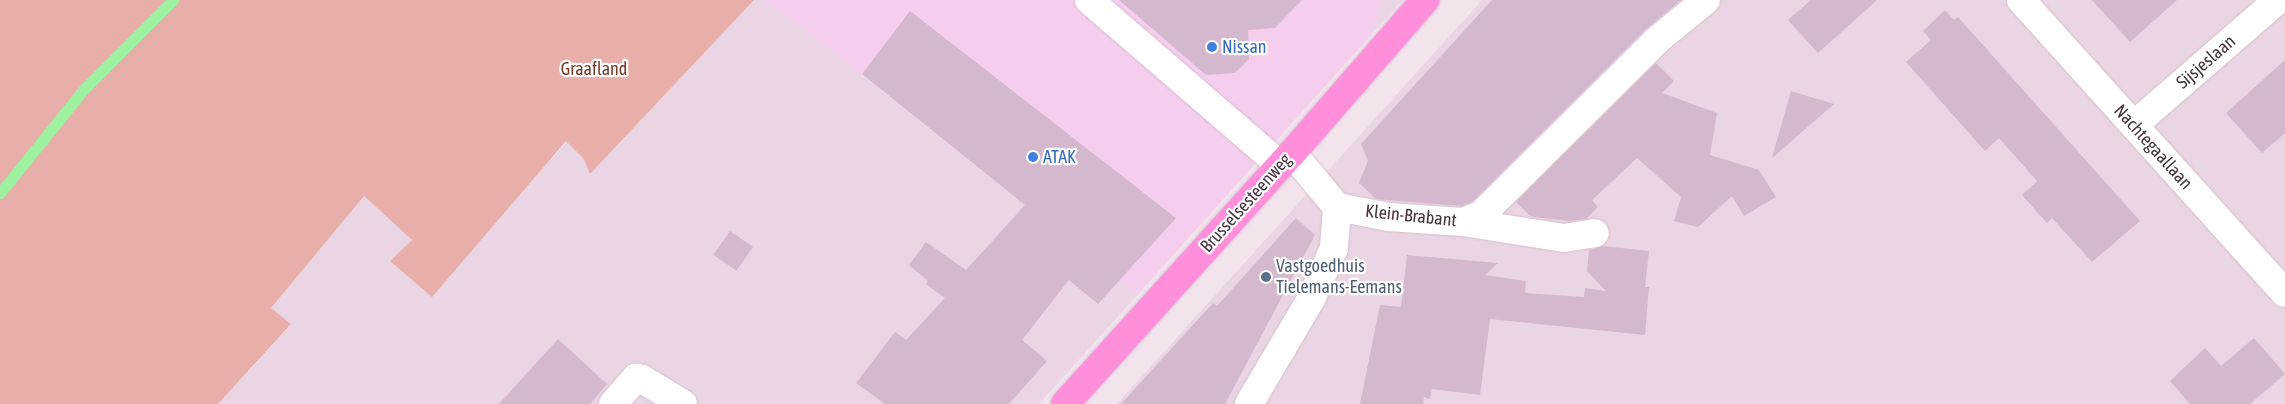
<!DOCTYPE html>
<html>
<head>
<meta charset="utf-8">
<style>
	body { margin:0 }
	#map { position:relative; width:2285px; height:404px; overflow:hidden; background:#f2e3ed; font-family:"Asap Condensed",sans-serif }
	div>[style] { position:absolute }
	.residential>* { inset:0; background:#ead5e4 }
	.commercial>* { inset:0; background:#f5cded }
	.green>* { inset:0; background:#e7aeaa }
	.stream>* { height:11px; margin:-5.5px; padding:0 5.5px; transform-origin:5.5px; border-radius:5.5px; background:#9df19f }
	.building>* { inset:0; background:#d3b8ce; transform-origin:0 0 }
	.roads { filter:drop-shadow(0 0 1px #d8c0d1) drop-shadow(0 0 1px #d8c0d1) }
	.minor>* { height:28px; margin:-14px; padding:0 14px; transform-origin:14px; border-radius:14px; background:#fff }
	.major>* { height:28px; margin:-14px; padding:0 14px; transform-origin:14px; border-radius:14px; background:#ff8fda }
	.dots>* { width:14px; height:14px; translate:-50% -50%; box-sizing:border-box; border:2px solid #fff; border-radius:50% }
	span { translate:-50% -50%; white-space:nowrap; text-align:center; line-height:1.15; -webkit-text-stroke:4.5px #fff; paint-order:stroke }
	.shop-label { font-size:18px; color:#366cbe }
	.left { translate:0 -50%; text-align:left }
	.street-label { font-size:18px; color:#443340 }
	.park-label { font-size:18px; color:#753926 }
	.service-label { font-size:18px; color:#4e5e75 }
</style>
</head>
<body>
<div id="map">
	<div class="residential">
		<div style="clip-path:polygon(754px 0,765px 0,846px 62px,1138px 294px,1039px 404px,218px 404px,291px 325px,271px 308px,364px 196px,412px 240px,390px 261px,552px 159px,567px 141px,584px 159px,591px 173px)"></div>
		<div style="clip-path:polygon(1381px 0,1403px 0,1372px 34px)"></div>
		<div style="clip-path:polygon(1482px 0,2285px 0,2285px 404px,1117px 404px)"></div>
	</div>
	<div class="commercial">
		<div style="clip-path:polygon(765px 0,1381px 0,1372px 34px,1138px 294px,846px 62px)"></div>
	</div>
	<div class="green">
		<div style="clip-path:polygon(0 0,754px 0,590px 174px,584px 159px,566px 141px,432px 297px,390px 261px,412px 240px,364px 196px,271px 308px,291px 324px,218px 404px,0 404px)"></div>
	</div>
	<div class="stream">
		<div style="left:0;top:193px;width:134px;rotate:-51.1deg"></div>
		<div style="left:84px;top:89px;width:126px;rotate:-45deg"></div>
	</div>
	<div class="building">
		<div style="clip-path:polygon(1119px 0,1302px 0,1275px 28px,1248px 30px,1249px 59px,1235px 73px,1206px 75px)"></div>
		<div style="clip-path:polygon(1492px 0,1681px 0,1646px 29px,1472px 202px,1461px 206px,1376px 199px,1359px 183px,1368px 161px,1361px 144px)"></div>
		<div style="clip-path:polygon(1811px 0,1877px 0,1818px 53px,1788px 20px)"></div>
		<div style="clip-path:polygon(2092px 0,2177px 0,2130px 42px)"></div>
		<div style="clip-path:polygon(1945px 10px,1954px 20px,1958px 17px,2140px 221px,2092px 262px,2052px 218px,2047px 223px,2022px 195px,2037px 181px,1999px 138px,1985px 151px,1906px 62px,1931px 40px,1923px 31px)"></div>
		<div style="clip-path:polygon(910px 11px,1176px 218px,1098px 304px,1069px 280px,1022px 340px,1047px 361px,1009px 404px,885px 404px,856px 383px,895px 332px,906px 340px,945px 298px,926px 284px,928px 281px,909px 265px,926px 242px,966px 270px,1025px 205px,862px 74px)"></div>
		<div style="clip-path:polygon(2285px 60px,2285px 133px,2262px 153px,2226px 113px)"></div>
		<div style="clip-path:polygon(1656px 63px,1674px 81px,1662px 93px,1717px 113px,1710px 155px,1759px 170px,1776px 197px,1744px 216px,1732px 196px,1698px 227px,1674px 221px,1681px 197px,1637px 158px,1592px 200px,1598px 207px,1586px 219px,1569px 221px,1534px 217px,1529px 215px,1516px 202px)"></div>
		<div style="clip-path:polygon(1791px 91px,1834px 104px,1772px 158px)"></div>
		<div style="clip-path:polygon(1296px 218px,1315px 235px,1225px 404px,1121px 404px,1213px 303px,1217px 306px)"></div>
		<div style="left:730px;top:231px;width:28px;height:29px;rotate:35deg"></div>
		<div style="clip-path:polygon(1602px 246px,1649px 251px,1645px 287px,1649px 287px,1645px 335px,1490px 319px,1480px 395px,1432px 389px,1430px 399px,1424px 397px,1423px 404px,1360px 404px,1380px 305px,1401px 307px,1407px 255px,1498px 263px,1485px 275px,1526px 281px,1525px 293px,1584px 297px,1585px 288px,1606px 291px,1587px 271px,1589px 250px)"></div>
		<div style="clip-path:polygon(2254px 338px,2285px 374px,2250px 404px,2190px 404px,2170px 381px,2205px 348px,2221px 366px)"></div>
		<div style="clip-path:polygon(558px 339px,607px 384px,590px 404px,499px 404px)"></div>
	</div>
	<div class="roads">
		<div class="minor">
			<div style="left:1089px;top:0;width:252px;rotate:40.8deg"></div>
			<div style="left:2021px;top:0;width:394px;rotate:48deg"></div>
			<div style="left:2134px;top:125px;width:191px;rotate:-41deg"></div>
			<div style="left:1292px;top:153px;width:70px;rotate:50.2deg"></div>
			<div style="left:1337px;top:207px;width:53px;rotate:10.9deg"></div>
			<div style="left:1389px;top:217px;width:74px;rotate:3.9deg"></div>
			<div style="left:1463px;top:222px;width:19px;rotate:-21deg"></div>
			<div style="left:1481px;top:215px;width:248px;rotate:-44.8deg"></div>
			<div style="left:1657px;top:40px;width:63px;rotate:-39.2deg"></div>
			<div style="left:1463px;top:222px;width:102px;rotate:9deg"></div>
			<div style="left:1564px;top:238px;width:31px;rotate:-9deg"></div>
			<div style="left:613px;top:404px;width:35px;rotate:-49deg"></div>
			<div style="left:636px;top:378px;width:6px;rotate:9deg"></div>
			<div style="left:642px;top:379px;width:48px;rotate:31.4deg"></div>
			<div style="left:1249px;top:404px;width:122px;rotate:-59.4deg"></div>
			<div style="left:1311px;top:299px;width:56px;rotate:-65.7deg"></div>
			<div style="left:1334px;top:248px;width:41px;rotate:-85.8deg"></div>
		</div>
		<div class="major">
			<div style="left:1065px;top:404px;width:338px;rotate:-47.9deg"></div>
			<div style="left:1292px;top:153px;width:203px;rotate:-49deg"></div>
		</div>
	</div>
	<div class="dots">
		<div style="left:1212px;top:47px;background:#3f7fe0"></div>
		<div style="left:1033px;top:157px;background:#3f7fe0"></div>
		<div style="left:1266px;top:277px;background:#5c6f8a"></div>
	</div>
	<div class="shop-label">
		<span class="left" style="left:1222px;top:47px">Nissan</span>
		<span class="left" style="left:1043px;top:157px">ATAK</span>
	</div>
	<div class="street-label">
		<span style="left:2206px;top:62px;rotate:-41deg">Sijsjeslaan</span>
		<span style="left:2153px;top:147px;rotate:48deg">Nachtegaallaan</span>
		<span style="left:1246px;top:203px;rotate:-48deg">Brusselsesteenweg</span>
		<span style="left:1411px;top:216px;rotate:6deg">Klein-Brabant</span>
	</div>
	<div class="park-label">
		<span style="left:594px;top:69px">Graafland</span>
	</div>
	<div class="service-label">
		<span class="left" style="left:1276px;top:277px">Vastgoedhuis<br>Tielemans-Eemans</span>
	</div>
</div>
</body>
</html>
